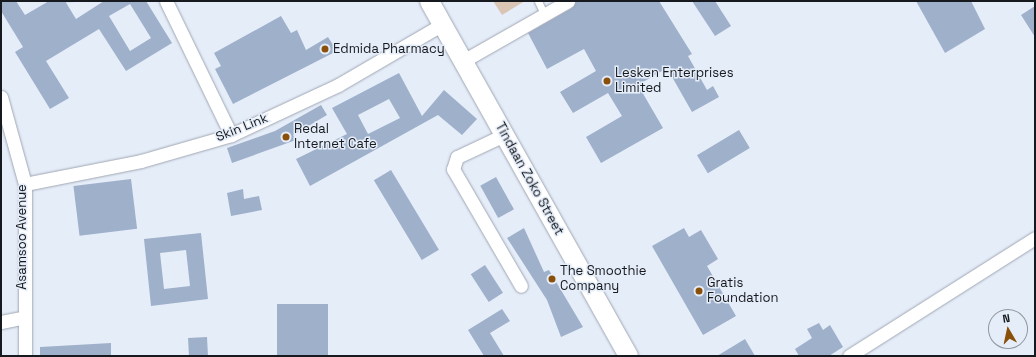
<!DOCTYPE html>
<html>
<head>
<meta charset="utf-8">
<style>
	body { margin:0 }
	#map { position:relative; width:1036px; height:357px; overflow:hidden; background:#e5edf9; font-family:"Space Grotesk",sans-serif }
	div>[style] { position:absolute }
	.green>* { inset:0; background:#dac5b4 }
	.building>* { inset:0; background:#9fb0cb; transform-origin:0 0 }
	.roads { filter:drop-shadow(0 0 1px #a0a7b3) drop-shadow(0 0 1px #a0a7b3) }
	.lane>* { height:7px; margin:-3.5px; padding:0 3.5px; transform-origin:3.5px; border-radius:3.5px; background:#fff }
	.street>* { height:13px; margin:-6.5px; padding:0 6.5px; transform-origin:6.5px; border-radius:6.5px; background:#fff }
	.secondary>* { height:19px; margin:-9.5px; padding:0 9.5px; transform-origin:9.5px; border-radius:9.5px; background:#fff }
	.dots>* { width:11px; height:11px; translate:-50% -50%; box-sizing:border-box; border:2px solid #e5edf9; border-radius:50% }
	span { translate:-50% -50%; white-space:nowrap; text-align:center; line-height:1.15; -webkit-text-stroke:3px #e5edf9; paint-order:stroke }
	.poi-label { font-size:13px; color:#16191d }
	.left { translate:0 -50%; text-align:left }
	.street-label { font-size:13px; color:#16191d }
	.frame { position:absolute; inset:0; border:2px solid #16191d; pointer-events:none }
	.north { position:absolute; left:988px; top:309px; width:40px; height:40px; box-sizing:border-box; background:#e5edf9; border:1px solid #9298a1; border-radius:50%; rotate:351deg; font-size:11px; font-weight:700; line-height:16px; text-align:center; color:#16191d }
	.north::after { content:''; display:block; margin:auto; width:14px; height:18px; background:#8a500a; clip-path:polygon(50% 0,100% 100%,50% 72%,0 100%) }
</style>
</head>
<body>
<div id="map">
	<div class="green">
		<div style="clip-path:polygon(493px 1px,525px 1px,502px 15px)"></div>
	</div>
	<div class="building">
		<div style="clip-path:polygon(evenodd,1px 1px,16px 1px,25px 15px,49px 1px,65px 1px,76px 19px,104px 1px,146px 1px,172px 43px,126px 71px,99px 29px,46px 61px,69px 98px,50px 109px,15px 52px,23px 47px,1px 11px,1px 1px,130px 4px,151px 38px,130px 51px,109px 16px,130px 4px)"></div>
		<div style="clip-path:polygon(576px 1px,659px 1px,692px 54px,688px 56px,707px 90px,713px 86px,719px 97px,692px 112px,667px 68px,638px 85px,663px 128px,601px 163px,586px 137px,622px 116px,608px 93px,573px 113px,560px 92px,596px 71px,584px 49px,547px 69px,528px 33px,572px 8px)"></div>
		<div style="clip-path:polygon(692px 1px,715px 1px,731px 26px,715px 36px)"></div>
		<div style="clip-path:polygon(916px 1px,971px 1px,985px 29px,945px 53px)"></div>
		<div style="clip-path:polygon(1035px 6px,1035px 37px,1021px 15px)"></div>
		<div style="clip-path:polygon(281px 16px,291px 33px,297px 30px,306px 50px,328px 37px,337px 51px,233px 104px,215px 69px,221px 66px,214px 53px)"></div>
		<div style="clip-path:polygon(evenodd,399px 73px,422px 116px,444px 90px,477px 119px,462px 135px,438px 115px,310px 186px,296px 159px,347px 134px,332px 108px,399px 73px,389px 99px,400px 118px,368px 134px,358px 115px,389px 99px)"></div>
		<div style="clip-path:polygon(321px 105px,327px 115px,293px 135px,296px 140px,232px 163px,227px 148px,275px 131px)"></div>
		<div style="left:739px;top:130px;width:21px;height:49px;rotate:59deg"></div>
		<div style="left:391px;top:170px;width:93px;height:20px;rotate:59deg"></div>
		<div style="left:496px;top:177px;width:37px;height:18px;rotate:61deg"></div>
		<div style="left:131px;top:179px;width:50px;height:58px;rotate:83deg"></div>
		<div style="clip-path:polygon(243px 189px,244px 199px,259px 196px,262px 210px,231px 216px,227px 193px)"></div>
		<div style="clip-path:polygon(524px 228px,544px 272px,549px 270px,583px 327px,561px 337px,547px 300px,507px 238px)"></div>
		<div style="clip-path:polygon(684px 228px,689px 237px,701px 230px,718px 259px,707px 266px,736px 316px,703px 335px,652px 246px)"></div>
		<div style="clip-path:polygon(evenodd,201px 233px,208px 299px,151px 306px,144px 239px,201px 233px,186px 250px,190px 286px,164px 289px,160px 253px,186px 250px)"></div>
		<div style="left:485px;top:265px;width:33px;height:17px;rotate:57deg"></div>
		<div style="left:277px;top:304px;width:51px;height:52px"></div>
		<div style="clip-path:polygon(502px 309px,510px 321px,490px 333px,504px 356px,484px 356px,468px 330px)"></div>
		<div style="clip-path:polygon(819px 323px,823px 330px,830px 325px,843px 347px,829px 356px,799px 356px,795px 349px,812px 338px,807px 329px)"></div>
		<div style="left:207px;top:337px;width:19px;height:19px;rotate:87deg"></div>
		<div style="clip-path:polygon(745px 339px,755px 356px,717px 356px)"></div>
		<div style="clip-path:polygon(111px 343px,111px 356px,40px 356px,40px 347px)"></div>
	</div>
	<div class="roads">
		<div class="lane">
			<div style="left:538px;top:1px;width:14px;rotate:65deg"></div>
		</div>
		<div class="street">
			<div style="left:166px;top:1px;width:149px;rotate:64.1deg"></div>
			<div style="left:463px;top:61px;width:121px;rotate:-29.7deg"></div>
			<div style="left:1px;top:97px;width:90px;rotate:74.6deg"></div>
			<div style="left:25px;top:184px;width:172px;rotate:90deg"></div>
			<div style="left:504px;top:135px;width:52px;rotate:154.9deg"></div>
			<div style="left:457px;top:157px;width:13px;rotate:108deg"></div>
			<div style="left:453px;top:169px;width:135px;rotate:59.8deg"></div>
			<div style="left:25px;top:184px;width:118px;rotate:-11.2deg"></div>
			<div style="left:141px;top:161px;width:94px;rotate:-16.1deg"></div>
			<div style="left:231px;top:135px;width:118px;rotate:-25deg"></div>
			<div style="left:338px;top:85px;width:121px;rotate:-30.2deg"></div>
			<div style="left:1px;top:322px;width:21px;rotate:-11deg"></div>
			<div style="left:849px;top:356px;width:220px;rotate:-32.4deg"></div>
		</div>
		<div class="secondary">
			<div style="left:429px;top:1px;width:407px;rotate:60.7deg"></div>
		</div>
	</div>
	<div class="dots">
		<div style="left:325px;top:49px;background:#8a500a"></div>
		<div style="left:607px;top:81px;background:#8a500a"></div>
		<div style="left:286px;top:137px;background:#8a500a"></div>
		<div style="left:552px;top:279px;background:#8a500a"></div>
		<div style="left:699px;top:291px;background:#8a500a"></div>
	</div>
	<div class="poi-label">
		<span class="left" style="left:333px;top:49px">Edmida Pharmacy</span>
		<span class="left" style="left:615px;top:81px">Lesken Enterprises<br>Limited</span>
		<span class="left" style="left:294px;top:137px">Redal<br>Internet Cafe</span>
		<span class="left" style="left:560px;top:279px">The Smoothie<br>Company</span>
		<span class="left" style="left:707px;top:291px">Gratis<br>Foundation</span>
	</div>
	<div class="street-label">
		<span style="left:242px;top:128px;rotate:-22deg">Skin Link</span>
		<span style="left:529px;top:179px;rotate:61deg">Tindaan Zoko Street</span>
		<span style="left:22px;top:237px;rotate:-90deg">Asamsoo Avenue</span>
	</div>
	<div class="frame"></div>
	<div class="north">N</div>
</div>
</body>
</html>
